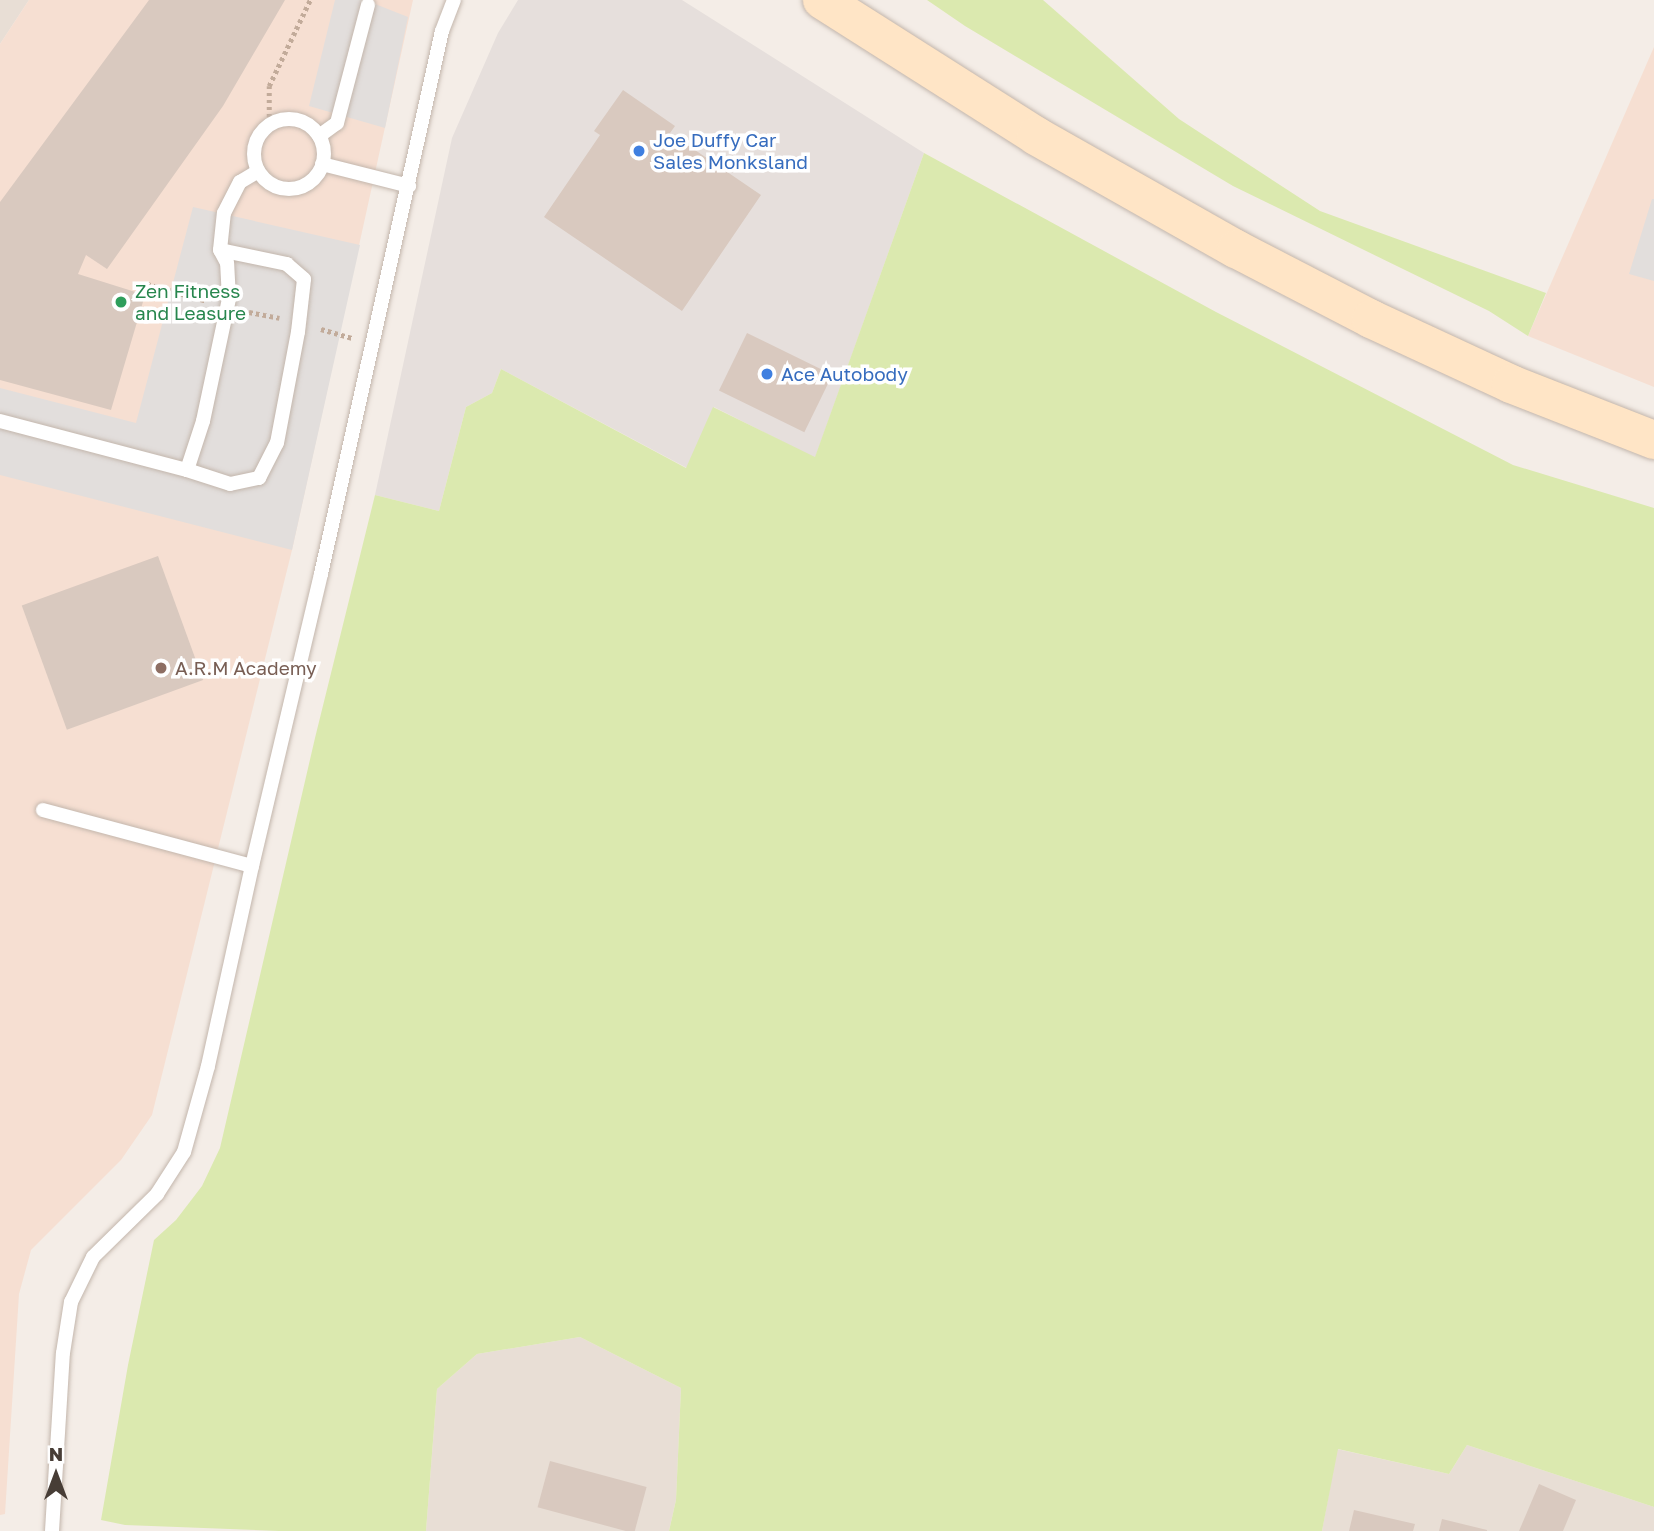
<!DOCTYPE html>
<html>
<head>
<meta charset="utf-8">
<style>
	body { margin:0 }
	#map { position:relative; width:1654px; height:1531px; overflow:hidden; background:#f4ede7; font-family:"Golos Text",sans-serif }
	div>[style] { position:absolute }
	.residential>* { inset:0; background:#e8ded5 }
	.commercial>* { inset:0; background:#f6dfd2 }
	.industrial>* { inset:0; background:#e6dfdc }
	.green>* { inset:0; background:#dbe9af }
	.parking>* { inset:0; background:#e2dedc }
	.building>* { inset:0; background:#d9c9bf; transform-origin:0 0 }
	.path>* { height:4.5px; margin-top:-2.25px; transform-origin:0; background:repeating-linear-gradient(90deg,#c2ab9a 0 3.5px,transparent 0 7px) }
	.roads { filter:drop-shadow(0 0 2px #c3b6ac) drop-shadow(0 0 2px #c3b6ac) }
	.lane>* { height:14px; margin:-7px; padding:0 7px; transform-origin:7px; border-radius:7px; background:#fff }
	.lane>.ring { margin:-7px; padding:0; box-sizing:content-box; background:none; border:14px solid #fff; border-radius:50% }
	.secondary>* { height:38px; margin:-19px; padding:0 19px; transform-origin:19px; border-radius:19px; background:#ffe5c6 }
	.dots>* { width:19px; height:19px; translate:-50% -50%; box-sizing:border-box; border:4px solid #fff; border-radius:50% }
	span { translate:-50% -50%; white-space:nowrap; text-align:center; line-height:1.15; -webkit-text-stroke:7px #fff; paint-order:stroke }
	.shop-label { font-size:19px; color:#366cbe }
	.left { translate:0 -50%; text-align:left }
	.leisure-label { font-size:19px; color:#27864d }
	.education-label { font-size:19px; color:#785e54 }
	.north { position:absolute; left:21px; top:1440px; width:70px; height:70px; -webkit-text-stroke:5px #fff; paint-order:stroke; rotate:0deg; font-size:19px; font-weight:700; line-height:28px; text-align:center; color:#473d36 }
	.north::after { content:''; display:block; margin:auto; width:24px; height:32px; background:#473d36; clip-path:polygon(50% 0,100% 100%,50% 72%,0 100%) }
</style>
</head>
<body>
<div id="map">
	<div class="residential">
		<div style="clip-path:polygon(0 0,29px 0,0 44px)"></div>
		<div style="clip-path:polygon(580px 1337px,681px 1388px,676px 1500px,669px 1531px,426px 1531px,437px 1389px,477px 1354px)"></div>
		<div style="clip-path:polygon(1467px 1445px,1654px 1507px,1654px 1531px,1322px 1531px,1337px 1449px,1449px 1474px)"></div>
	</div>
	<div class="commercial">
		<div style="clip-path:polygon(29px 0,413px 0,292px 550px,152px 1115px,121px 1160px,31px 1250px,19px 1294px,5px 1514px,0 1515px,0 44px)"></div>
		<div style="clip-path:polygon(1654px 47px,1654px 387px,1528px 336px)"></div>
	</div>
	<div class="industrial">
		<div style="clip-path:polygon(518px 0,682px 0,924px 153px,815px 458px,714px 407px,687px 468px,501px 369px,492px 393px,466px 407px,439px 511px,375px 495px,452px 138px,498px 33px)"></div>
	</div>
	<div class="green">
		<div style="clip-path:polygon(927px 0,1043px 0,1179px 119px,1320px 211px,1546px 293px,1528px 336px,1489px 311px,1233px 186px,965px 26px)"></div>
		<div style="clip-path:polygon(924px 153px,1216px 312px,1513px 465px,1654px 508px,1654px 1507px,1467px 1445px,1449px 1474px,1338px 1449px,1322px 1531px,669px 1531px,676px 1500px,681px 1388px,580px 1337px,477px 1354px,437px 1389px,426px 1531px,279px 1531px,125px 1525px,101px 1520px,128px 1365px,154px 1240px,176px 1220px,202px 1186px,220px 1148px,315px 738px,375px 495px,439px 511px,466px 407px,492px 393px,501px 369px,686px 468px,713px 407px,815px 457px)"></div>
	</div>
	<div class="parking">
		<div style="clip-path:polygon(335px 0,365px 0,408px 17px,385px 128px,309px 106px)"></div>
		<div style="clip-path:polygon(1652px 199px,1654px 199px,1654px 281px,1629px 274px)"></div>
		<div style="clip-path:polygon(193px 207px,360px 245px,292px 550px,0 475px,0 388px,136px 423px)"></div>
	</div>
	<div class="building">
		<div style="clip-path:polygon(149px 0,285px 0,223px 106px,107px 269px,86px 255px,78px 274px,145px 295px,111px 410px,0 380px,0 202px)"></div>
		<div style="clip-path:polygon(623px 90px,675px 126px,670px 133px,761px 195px,682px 311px,544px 217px,600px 135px,594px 131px)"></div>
		<div style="left:747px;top:333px;width:95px;height:64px;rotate:26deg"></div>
		<div style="left:158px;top:556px;width:132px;height:145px;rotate:70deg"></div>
		<div style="left:550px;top:1461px;width:100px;height:48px;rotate:15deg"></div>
		<div style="clip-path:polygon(1539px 1484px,1576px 1500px,1563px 1531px,1519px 1531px)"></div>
		<div style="clip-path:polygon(1354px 1510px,1415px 1524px,1413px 1531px,1349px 1531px)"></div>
		<div style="clip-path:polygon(1442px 1519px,1487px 1530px,1487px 1531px,1439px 1531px)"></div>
	</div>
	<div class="path">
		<div style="left:269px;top:124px;width:38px;rotate:-90deg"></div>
		<div style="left:269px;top:86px;width:95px;rotate:-64.5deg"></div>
		<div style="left:147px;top:284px;width:62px;rotate:15.8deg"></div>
		<div style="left:249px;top:312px;width:31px;rotate:11deg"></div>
		<div style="left:321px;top:329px;width:33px;rotate:16deg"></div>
	</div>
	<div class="roads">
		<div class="lane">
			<div class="ring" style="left:254px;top:119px;width:56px;height:56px"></div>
			<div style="left:319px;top:136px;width:22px;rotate:-36deg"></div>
			<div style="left:337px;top:123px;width:122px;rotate:-75.3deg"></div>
			<div style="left:322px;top:164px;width:90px;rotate:14.2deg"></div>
			<div style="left:0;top:421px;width:193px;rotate:14.7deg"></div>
			<div style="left:187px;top:470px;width:45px;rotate:18deg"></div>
			<div style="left:230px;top:484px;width:30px;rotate:-12deg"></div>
			<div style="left:259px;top:478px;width:39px;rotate:-63deg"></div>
			<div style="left:277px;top:443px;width:113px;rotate:-79.3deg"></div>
			<div style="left:298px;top:332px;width:53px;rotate:-83.5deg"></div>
			<div style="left:304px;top:279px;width:23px;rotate:-139deg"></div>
			<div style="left:287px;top:264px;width:68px;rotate:-168.2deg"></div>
			<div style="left:220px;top:250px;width:37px;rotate:-84deg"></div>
			<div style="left:224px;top:213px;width:35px;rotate:-63deg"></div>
			<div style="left:240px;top:182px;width:21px;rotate:-31deg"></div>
			<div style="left:187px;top:470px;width:52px;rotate:-71.9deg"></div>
			<div style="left:203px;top:421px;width:125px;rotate:-78deg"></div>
			<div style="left:229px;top:299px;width:36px;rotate:-93deg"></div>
			<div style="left:227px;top:263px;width:15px;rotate:-118deg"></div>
			<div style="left:43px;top:810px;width:216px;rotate:15deg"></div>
			<div style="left:252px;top:866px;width:300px;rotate:-76.7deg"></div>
			<div style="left:321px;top:574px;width:556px;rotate:-77.44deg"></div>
			<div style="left:442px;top:31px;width:33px;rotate:-69deg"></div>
			<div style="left:52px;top:1531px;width:178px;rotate:-86.5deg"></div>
			<div style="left:63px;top:1353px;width:52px;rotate:-81.1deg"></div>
			<div style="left:71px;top:1302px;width:50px;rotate:-63.9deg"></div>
			<div style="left:93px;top:1257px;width:90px;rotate:-44.5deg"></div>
			<div style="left:157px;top:1194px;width:50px;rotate:-57.3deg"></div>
			<div style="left:184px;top:1152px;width:89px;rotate:-74.4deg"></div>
			<div style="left:208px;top:1066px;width:205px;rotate:-77.6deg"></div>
		</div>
		<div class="secondary">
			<div style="left:822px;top:0;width:254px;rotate:32.4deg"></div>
			<div style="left:1036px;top:136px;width:230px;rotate:29.5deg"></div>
			<div style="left:1236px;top:249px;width:152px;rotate:27.4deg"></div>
			<div style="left:1371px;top:319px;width:154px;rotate:24.9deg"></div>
			<div style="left:1511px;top:384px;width:154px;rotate:21.4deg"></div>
		</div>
	</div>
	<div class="dots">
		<div style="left:639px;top:151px;background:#3f7fe0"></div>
		<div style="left:121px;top:302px;background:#2e9e5b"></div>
		<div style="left:767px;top:374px;background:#3f7fe0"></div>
		<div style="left:161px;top:668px;background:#8d6e63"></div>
	</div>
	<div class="shop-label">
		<span class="left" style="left:653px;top:151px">Joe Duffy Car<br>Sales Monksland</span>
		<span class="left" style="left:781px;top:374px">Ace Autobody</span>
	</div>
	<div class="leisure-label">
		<span class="left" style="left:135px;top:302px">Zen Fitness<br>and Leasure</span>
	</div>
	<div class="education-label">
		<span class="left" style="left:175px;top:668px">A.R.M Academy</span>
	</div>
	<div class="north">N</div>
</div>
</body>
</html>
